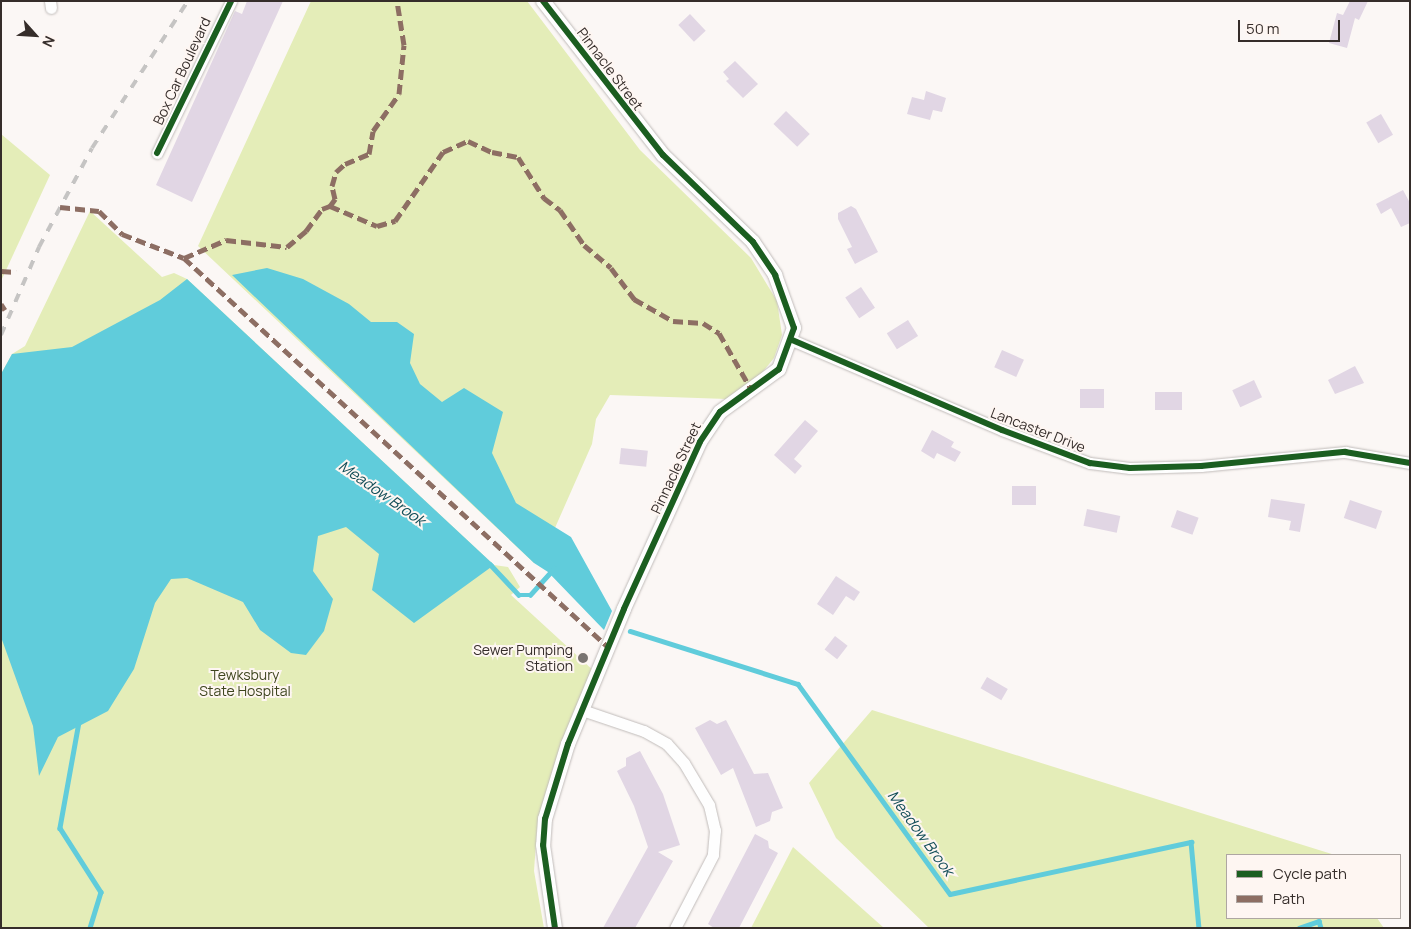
<!DOCTYPE html>
<html>
<head>
<meta charset="utf-8">
<style>
	body { margin:0 }
	#map { position:relative; width:1411px; height:929px; overflow:hidden; background:#fbf7f5; font-family:Manrope,sans-serif }
	div>[style] { position:absolute }
	.green>* { inset:0; background:#e4edb8 }
	.water>* { inset:0; background:#60ccdb }
	.stream>* { height:4.5px; margin:-2.25px; padding:0 2.25px; transform-origin:2.25px; border-radius:2.25px; background:#60ccdb }
	.building>* { inset:0; background:#e1d6e4; transform-origin:0 0 }
	.roads { filter:drop-shadow(0 0 1px #c1bcba) drop-shadow(0 0 1px #c1bcba) }
	.minor>* { height:11px; margin:-5.5px; padding:0 5.5px; transform-origin:5.5px; border-radius:5.5px; background:#fefefe }
	.tertiary>* { height:14px; margin:-7px; padding:0 7px; transform-origin:7px; border-radius:7px; background:#fefefe }
	.rail>* { height:4px; margin-top:-2px; transform-origin:0; background:repeating-linear-gradient(90deg,#c5c4c3 0 9px,transparent 0 18px) }
	.quiet>* { height:5px; margin-top:-2.5px; transform-origin:0; background:repeating-linear-gradient(90deg,#8d6e63 0 10px,transparent 0 15px) }
	.cycleway>* { height:6px; margin:-3px; padding:0 3px; transform-origin:3px; border-radius:3px; background:#1b5e20 }
	.dots>* { width:14px; height:14px; translate:-50% -50%; box-sizing:border-box; border:2px solid #fef6f2; border-radius:50% }
	span { translate:-50% -50%; white-space:nowrap; text-align:center; line-height:1.15; -webkit-text-stroke:4px #fef6f2; paint-order:stroke }
	.street-label { font-size:14px; color:#352d2a }
	.poi-label { font-size:14px; color:#352d2a }
	.right { translate:-100% -50%; text-align:right }
	.park-label { font-size:14px; color:#3e451e }
	.water-label { font-size:15px; color:#134e58; font-style:italic }
	.frame { position:absolute; inset:0; border:2px solid #352d2a; pointer-events:none }
	.legend { position:absolute; left:1226px; top:854px; width:175px; height:65px; box-sizing:border-box; background:#fef6f2; border:1px solid #aea6a2; margin:0; padding:6px 9px; list-style:none; font-size:15px; color:#352d2a }
	.legend li { display:flex; align-items:center; gap:10px; height:25px }
	.legend b { width:25px; border:1px solid #aea6a2 }
	.north { position:absolute; left:10px; top:10px; width:50px; height:50px; -webkit-text-stroke:4px #fef6f2; paint-order:stroke; rotate:116deg; font-size:14px; font-weight:700; line-height:20px; text-align:center; color:#352d2a }
	.north::after { content:''; display:block; margin:auto; width:18px; height:22px; background:#352d2a; clip-path:polygon(50% 0,100% 100%,50% 72%,0 100%) }
	.scale { position:absolute; left:1238px; top:20px; width:102px; height:22px; box-sizing:border-box; border:2px solid #352d2a; border-top:0; padding-left:6px; font-size:15px; line-height:18px; white-space:nowrap; color:#352d2a; -webkit-text-stroke:4px #fef6f2; paint-order:stroke }
</style>
</head>
<body>
<div id="map">
	<div class="green">
		<div style="clip-path:polygon(311px 1px,527px 1px,640px 150px,751px 258px,777px 301px,782px 335px,774px 358px,761px 374px,727px 399px,610px 395px,596px 419px,592px 444px,547px 546px,534px 563px,198px 246px)"></div>
		<div style="clip-path:polygon(1px 134px,50px 175px,1px 281px)"></div>
		<div style="clip-path:polygon(90px 211px,162px 277px,174px 273px,187px 279px,494px 565px,508px 567px,520px 587px,511px 595px,595px 672px,537px 829px,534px 871px,544px 928px,1px 928px,1px 374px,12px 354px,25px 346px)"></div>
		<div style="clip-path:polygon(872px 710px,1335px 855px,1227px 855px,1227px 918px,1377px 918px,1384px 928px,929px 928px,836px 838px,809px 783px)"></div>
		<div style="clip-path:polygon(793px 847px,884px 928px,751px 928px)"></div>
	</div>
	<div class="water">
		<div style="clip-path:polygon(267px 268px,303px 279px,349px 304px,371px 322px,397px 322px,414px 334px,410px 363px,420px 384px,442px 402px,464px 388px,503px 412px,492px 453px,516px 503px,571px 537px,612px 611px,604px 630px,548px 572px,534px 563px,232px 275px)"></div>
		<div style="clip-path:polygon(187px 279px,494px 565px,414px 623px,372px 590px,379px 554px,346px 527px,318px 536px,313px 571px,333px 599px,324px 631px,306px 655px,291px 653px,260px 630px,243px 602px,187px 578px,171px 579px,155px 603px,134px 669px,108px 711px,58px 737px,39px 776px,33px 726px,1px 637px,1px 374px,12px 354px,72px 347px,160px 300px)"></div>
	</div>
	<div class="stream">
		<div style="left:490px;top:564px;width:42px;rotate:46.9deg"></div>
		<div style="left:519px;top:595px;width:11px"></div>
		<div style="left:530px;top:595px;width:36px;rotate:-48deg"></div>
		<div style="left:630px;top:631px;width:176px;rotate:17.5deg"></div>
		<div style="left:798px;top:684px;width:259px;rotate:54.1deg"></div>
		<div style="left:950px;top:894px;width:247px;rotate:-12.2deg"></div>
		<div style="left:1191px;top:842px;width:86px;rotate:84.7deg"></div>
		<div style="left:79px;top:722px;width:108px;rotate:100.2deg"></div>
		<div style="left:60px;top:828px;width:76px;rotate:57.4deg"></div>
		<div style="left:101px;top:892px;width:38px;rotate:107deg"></div>
		<div style="left:1299px;top:928px;width:21px;rotate:-19deg"></div>
		<div style="left:1319px;top:921px;width:7px;rotate:74deg"></div>
	</div>
	<div class="building">
		<div style="clip-path:polygon(247px 1px,283px 1px,192px 202px,156px 185px,235px 11px,242px 14px)"></div>
		<div style="clip-path:polygon(1350px 1px,1368px 1px,1359px 20px,1355px 18px,1347px 48px,1329px 43px,1337px 13px,1343px 15px)"></div>
		<div style="left:690px;top:14px;width:23px;height:16px;rotate:47deg"></div>
		<div style="clip-path:polygon(735px 61px,758px 84px,743px 98px,726px 81px,729px 79px,723px 72px)"></div>
		<div style="clip-path:polygon(926px 91px,946px 98px,942px 112px,933px 110px,930px 120px,907px 114px,912px 97px,924px 100px)"></div>
		<div style="left:786px;top:111px;width:33px;height:18px;rotate:44deg"></div>
		<div style="left:1381px;top:114px;width:24px;height:17px;rotate:60deg"></div>
		<div style="clip-path:polygon(1403px 190px,1410px 203px,1410px 223px,1401px 227px,1391px 208px,1381px 214px,1376px 204px)"></div>
		<div style="clip-path:polygon(851px 206px,856px 209px,878px 252px,855px 264px,847px 249px,852px 247px,838px 219px,838px 213px)"></div>
		<div style="left:861px;top:287px;width:25px;height:19px;rotate:56deg"></div>
		<div style="left:908px;top:320px;width:19px;height:25px;rotate:58deg"></div>
		<div style="left:1002px;top:350px;width:24px;height:19px;rotate:24deg"></div>
		<div style="clip-path:polygon(1355px 366px,1364px 383px,1335px 394px,1328px 380px)"></div>
		<div style="left:1254px;top:380px;width:19px;height:24px;rotate:65deg"></div>
		<div style="left:1080px;top:389px;width:24px;height:19px"></div>
		<div style="left:1155px;top:392px;width:27px;height:18px"></div>
		<div style="clip-path:polygon(805px 420px,818px 431px,794px 459px,802px 466px,795px 474px,774px 455px)"></div>
		<div style="clip-path:polygon(932px 430px,954px 442px,951px 447px,961px 452px,955px 462px,937px 453px,934px 459px,921px 451px)"></div>
		<div style="left:621px;top:448px;width:27px;height:16px;rotate:6deg"></div>
		<div style="left:1012px;top:486px;width:24px;height:19px"></div>
		<div style="clip-path:polygon(1271px 499px,1305px 504px,1300px 532px,1289px 530px,1291px 521px,1268px 517px)"></div>
		<div style="left:1350px;top:500px;width:34px;height:19px;rotate:19deg"></div>
		<div style="left:1087px;top:509px;width:34px;height:17px;rotate:12deg"></div>
		<div style="left:1177px;top:510px;width:23px;height:18px;rotate:20deg"></div>
		<div style="clip-path:polygon(836px 576px,860px 592px,854px 601px,846px 596px,833px 615px,817px 604px)"></div>
		<div style="left:835px;top:636px;width:16px;height:17px;rotate:38deg"></div>
		<div style="left:987px;top:677px;width:24px;height:13px;rotate:30deg"></div>
		<div style="clip-path:polygon(710px 720px,717px 724px,726px 720px,754px 774px,768px 773px,783px 808px,772px 812px,770px 821px,756px 827px,733px 768px,721px 775px,695px 728px)"></div>
		<div style="clip-path:polygon(640px 751px,663px 794px,680px 845px,658px 852px,673px 861px,635px 928px,603px 928px,648px 847px,634px 806px,617px 771px,626px 766px,626px 758px)"></div>
		<div style="clip-path:polygon(755px 834px,768px 841px,769px 848px,778px 853px,739px 928px,714px 928px,708px 924px)"></div>
	</div>
	<div class="roads">
		<div class="minor">
			<div style="left:50px;top:1px;width:7px;rotate:82deg"></div>
			<div style="left:157px;top:153px;width:169px;rotate:-64deg"></div>
			<div style="left:792px;top:340px;width:228px;rotate:23.2deg"></div>
			<div style="left:1002px;top:430px;width:94px;rotate:20.6deg"></div>
			<div style="left:1090px;top:463px;width:40px;rotate:7.1deg"></div>
			<div style="left:1130px;top:468px;width:71px;rotate:-1.6deg"></div>
			<div style="left:1201px;top:466px;width:145px;rotate:-5.6deg"></div>
			<div style="left:1345px;top:452px;width:66px;rotate:9.6deg"></div>
			<div style="left:582px;top:710px;width:65px;rotate:18.7deg"></div>
			<div style="left:644px;top:731px;width:26px;rotate:29deg"></div>
			<div style="left:667px;top:744px;width:25px;rotate:48deg"></div>
			<div style="left:684px;top:763px;width:49px;rotate:59.2deg"></div>
			<div style="left:709px;top:805px;width:26px;rotate:77deg"></div>
			<div style="left:715px;top:830px;width:25px;rotate:95deg"></div>
			<div style="left:713px;top:855px;width:82px;rotate:117.5deg"></div>
		</div>
		<div class="tertiary">
			<div style="left:543px;top:1px;width:195px;rotate:52.1deg"></div>
			<div style="left:663px;top:155px;width:125px;rotate:44deg"></div>
			<div style="left:753px;top:242px;width:40px;rotate:56deg"></div>
			<div style="left:775px;top:275px;width:56px;rotate:70.3deg"></div>
			<div style="left:794px;top:328px;width:44px;rotate:110.1deg"></div>
			<div style="left:779px;top:369px;width:73px;rotate:143.9deg"></div>
			<div style="left:720px;top:412px;width:36px;rotate:124deg"></div>
			<div style="left:700px;top:442px;width:183px;rotate:114.5deg"></div>
			<div style="left:624px;top:609px;width:146px;rotate:112.5deg"></div>
			<div style="left:568px;top:744px;width:78px;rotate:107deg"></div>
			<div style="left:545px;top:819px;width:26px;rotate:94deg"></div>
			<div style="left:543px;top:845px;width:84px;rotate:81.8deg"></div>
		</div>
	</div>
	<div class="rail">
		<div style="left:1px;top:335px;width:96px;rotate:-66.6deg"></div>
		<div style="left:39px;top:247px;width:112px;rotate:-61.8deg"></div>
		<div style="left:92px;top:148px;width:176px;rotate:-56.9deg"></div>
	</div>
	<div class="quiet">
		<div style="left:330px;top:206px;width:9px;rotate:-54deg"></div>
		<div style="left:335px;top:199px;width:13px;rotate:-103deg"></div>
		<div style="left:332px;top:186px;width:15px;rotate:-74deg"></div>
		<div style="left:336px;top:172px;width:12px;rotate:-42deg"></div>
		<div style="left:345px;top:164px;width:26px;rotate:-23deg"></div>
		<div style="left:369px;top:154px;width:23px;rotate:-80deg"></div>
		<div style="left:373px;top:131px;width:45px;rotate:-54.9deg"></div>
		<div style="left:399px;top:94px;width:49px;rotate:-84.2deg"></div>
		<div style="left:404px;top:45px;width:45px;rotate:-99deg"></div>
		<div style="left:60px;top:207px;width:39px;rotate:6deg"></div>
		<div style="left:99px;top:211px;width:33px;rotate:45deg"></div>
		<div style="left:122px;top:234px;width:66px;rotate:21.2deg"></div>
		<div style="left:184px;top:258px;width:574px;rotate:42.53deg"></div>
		<div style="left:184px;top:258px;width:46px;rotate:-23.2deg"></div>
		<div style="left:226px;top:240px;width:61px;rotate:6.5deg"></div>
		<div style="left:287px;top:247px;width:25px;rotate:-40deg"></div>
		<div style="left:306px;top:231px;width:27px;rotate:-54deg"></div>
		<div style="left:322px;top:209px;width:9px;rotate:-21deg"></div>
		<div style="left:330px;top:206px;width:51px;rotate:23.1deg"></div>
		<div style="left:377px;top:226px;width:19px;rotate:-16deg"></div>
		<div style="left:395px;top:221px;width:84px;rotate:-55.2deg"></div>
		<div style="left:443px;top:152px;width:27px;rotate:-24deg"></div>
		<div style="left:468px;top:141px;width:26px;rotate:25deg"></div>
		<div style="left:492px;top:152px;width:26px;rotate:11deg"></div>
		<div style="left:518px;top:157px;width:49px;rotate:57.6deg"></div>
		<div style="left:544px;top:198px;width:20px;rotate:37deg"></div>
		<div style="left:560px;top:210px;width:42px;rotate:55.6deg"></div>
		<div style="left:584px;top:245px;width:35px;rotate:40deg"></div>
		<div style="left:611px;top:268px;width:39px;rotate:53deg"></div>
		<div style="left:634px;top:299px;width:45px;rotate:29.4deg"></div>
		<div style="left:673px;top:321px;width:30px;rotate:4deg"></div>
		<div style="left:703px;top:323px;width:19px;rotate:32deg"></div>
		<div style="left:719px;top:333px;width:64px;rotate:60.3deg"></div>
		<div style="left:1px;top:271px;width:15px;rotate:4deg"></div>
		<div style="left:1px;top:304px;width:7px;rotate:56deg"></div>
	</div>
	<div class="cycleway">
		<div style="left:543px;top:1px;width:195px;rotate:52.1deg"></div>
		<div style="left:663px;top:155px;width:125px;rotate:44deg"></div>
		<div style="left:753px;top:242px;width:40px;rotate:56deg"></div>
		<div style="left:775px;top:275px;width:56px;rotate:70.3deg"></div>
		<div style="left:794px;top:328px;width:44px;rotate:110.1deg"></div>
		<div style="left:779px;top:369px;width:73px;rotate:143.9deg"></div>
		<div style="left:720px;top:412px;width:36px;rotate:124deg"></div>
		<div style="left:700px;top:442px;width:183px;rotate:114.5deg"></div>
		<div style="left:624px;top:609px;width:146px;rotate:112.5deg"></div>
		<div style="left:568px;top:744px;width:78px;rotate:107deg"></div>
		<div style="left:545px;top:819px;width:26px;rotate:94deg"></div>
		<div style="left:543px;top:845px;width:84px;rotate:81.8deg"></div>
		<div style="left:157px;top:153px;width:169px;rotate:-64deg"></div>
		<div style="left:792px;top:340px;width:228px;rotate:23.2deg"></div>
		<div style="left:1002px;top:430px;width:94px;rotate:20.6deg"></div>
		<div style="left:1090px;top:463px;width:40px;rotate:7.1deg"></div>
		<div style="left:1130px;top:468px;width:71px;rotate:-1.6deg"></div>
		<div style="left:1201px;top:466px;width:145px;rotate:-5.6deg"></div>
		<div style="left:1345px;top:452px;width:66px;rotate:9.6deg"></div>
	</div>
	<div class="dots">
		<div style="left:583px;top:658px;background:#7a7471"></div>
	</div>
	<div class="street-label">
		<span style="left:610px;top:69px;rotate:53deg">Pinnacle Street</span>
		<span style="left:182px;top:71px;rotate:-65deg">Box Car Boulevard</span>
		<span style="left:1038px;top:430px;rotate:21deg">Lancaster Drive</span>
		<span style="left:676px;top:468px;rotate:-65deg">Pinnacle Street</span>
	</div>
	<div class="poi-label">
		<span class="right" style="left:573px;top:658px">Sewer Pumping<br>Station</span>
	</div>
	<div class="park-label">
		<span style="left:245px;top:683px">Tewksbury<br>State Hospital</span>
	</div>
	<div class="water-label">
		<span style="left:382px;top:493px;rotate:35deg">Meadow Brook</span>
		<span style="left:921px;top:833px;rotate:54deg">Meadow Brook</span>
	</div>
	<div class="frame"></div>
	<ul class="legend">
	<li><b style="height:6px;background:#1b5e20"></b>Cycle path</li>
	<li><b style="height:6px;background:#8d6e63"></b>Path</li>
	</ul>
	<div class="north">N</div>
	<div class="scale">50 m</div>
</div>
</body>
</html>
